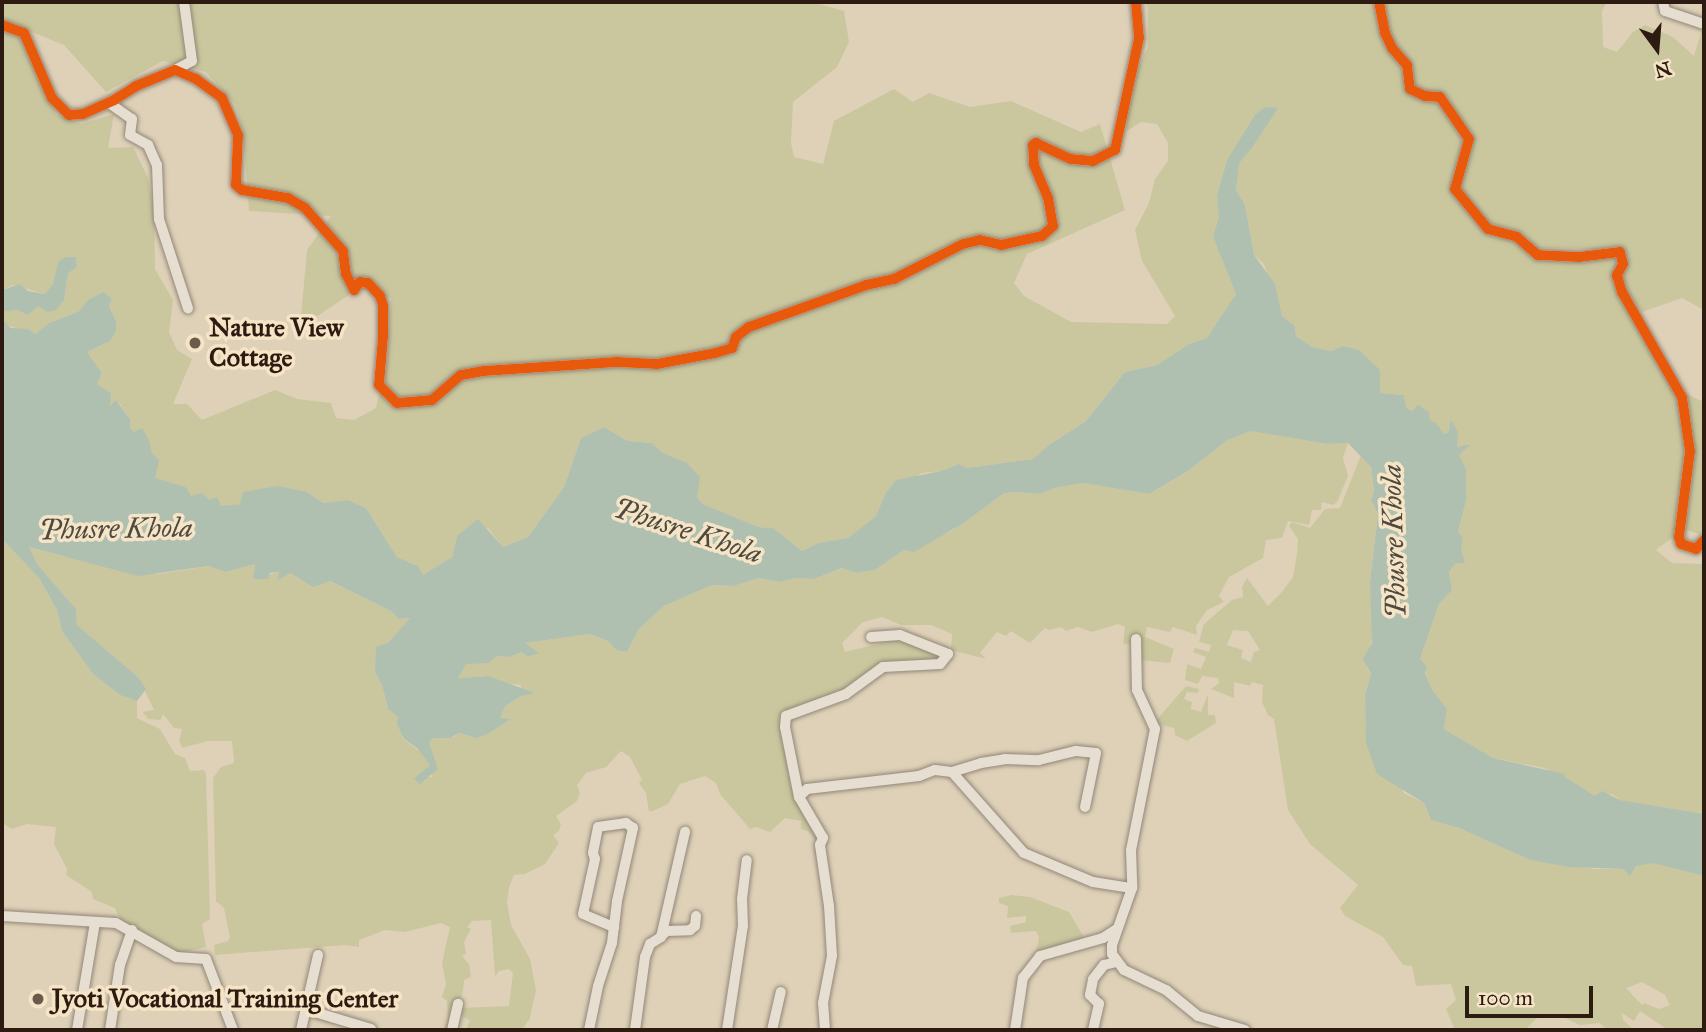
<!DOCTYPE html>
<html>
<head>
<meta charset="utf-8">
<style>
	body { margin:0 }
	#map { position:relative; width:1706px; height:1032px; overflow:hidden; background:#dfd1b8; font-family:"IM FELL Great Primer",serif }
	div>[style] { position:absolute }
	.green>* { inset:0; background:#cac79e }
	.water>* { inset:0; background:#afc0b1 }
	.roads { filter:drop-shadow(0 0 2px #918778) drop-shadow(0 0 2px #918778) }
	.street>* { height:10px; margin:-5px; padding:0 5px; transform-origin:5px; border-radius:5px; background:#e5ded1 }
	.cycleway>* { height:10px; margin:-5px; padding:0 5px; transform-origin:5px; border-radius:5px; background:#e8590c }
	.dots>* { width:19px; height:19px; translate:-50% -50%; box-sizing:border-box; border:4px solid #f5e4c6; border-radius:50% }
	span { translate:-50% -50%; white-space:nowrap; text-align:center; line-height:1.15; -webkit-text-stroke:7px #f5e4c6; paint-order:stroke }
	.poi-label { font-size:26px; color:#2d1b11; font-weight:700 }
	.left { translate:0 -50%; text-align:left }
	.water-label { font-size:28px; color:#4e4a40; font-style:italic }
	.frame { position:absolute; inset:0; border:4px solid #2d1b11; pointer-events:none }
	.north { position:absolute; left:1622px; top:14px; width:70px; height:70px; -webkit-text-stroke:5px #f5e4c6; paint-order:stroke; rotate:164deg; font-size:19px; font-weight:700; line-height:28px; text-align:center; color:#2d1b11 }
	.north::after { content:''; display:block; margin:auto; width:24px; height:32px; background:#2d1b11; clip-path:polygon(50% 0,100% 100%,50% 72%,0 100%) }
	.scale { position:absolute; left:1465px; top:986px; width:128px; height:32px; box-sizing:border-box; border:4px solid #2d1b11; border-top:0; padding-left:9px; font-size:21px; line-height:24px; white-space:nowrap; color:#2d1b11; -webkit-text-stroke:5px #f5e4c6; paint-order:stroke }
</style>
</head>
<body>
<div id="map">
	<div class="green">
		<div style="clip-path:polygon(2px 2px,812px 2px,844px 11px,849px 42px,837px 67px,793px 102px,791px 143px,794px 157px,823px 164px,834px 121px,894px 89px,913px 102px,929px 93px,970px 107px,1011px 101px,1081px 132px,1100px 124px,1125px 210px,1027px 254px,1014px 283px,1024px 296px,1071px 322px,1167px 324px,1175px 316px,1142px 261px,1135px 230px,1149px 203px,1155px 179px,1168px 161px,1168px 143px,1157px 124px,1141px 122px,1127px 131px,1127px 92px,1148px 47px,1148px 7px,1145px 2px,1376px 2px,1383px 40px,1400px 66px,1409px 93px,1438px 98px,1465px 140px,1452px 190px,1488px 233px,1517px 241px,1532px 259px,1618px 258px,1614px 275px,1677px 390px,1704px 402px,1704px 531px,1702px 535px,1684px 529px,1656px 550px,1672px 563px,1704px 564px,1704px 814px,1620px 800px,1612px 794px,1595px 796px,1544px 768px,1493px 758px,1444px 729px,1447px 709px,1433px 691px,1420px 659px,1439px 604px,1452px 590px,1449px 572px,1456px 563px,1464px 563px,1461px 550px,1463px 538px,1458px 532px,1466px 501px,1458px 455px,1469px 444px,1457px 448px,1451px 422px,1448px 433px,1444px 434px,1430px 420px,1429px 412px,1418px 404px,1414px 411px,1405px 408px,1404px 395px,1380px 393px,1343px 346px,1331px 351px,1312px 347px,1296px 336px,1295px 326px,1282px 316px,1264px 264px,1254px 255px,1245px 205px,1236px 190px,1238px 163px,1252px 148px,1277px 108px,1242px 139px,1227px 160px,1217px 194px,1220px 217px,1213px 237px,1236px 293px,1231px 305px,1207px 338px,1189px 344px,1157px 365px,1125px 372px,1086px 421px,1049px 445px,1033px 459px,967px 468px,959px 464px,941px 471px,922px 473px,885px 494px,876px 516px,848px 538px,818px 543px,802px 551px,773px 528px,758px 527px,703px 504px,697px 499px,686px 462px,663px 453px,652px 443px,628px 441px,604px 427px,581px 438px,564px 487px,528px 537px,503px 547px,488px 528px,457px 536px,452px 557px,423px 576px,418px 566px,397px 557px,366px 508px,348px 500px,323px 503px,307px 492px,221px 507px,191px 496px,186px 487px,154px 478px,152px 452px,130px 428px,130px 419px,120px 404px,116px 401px,110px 406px,108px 393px,97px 384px,102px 373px,87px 352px,110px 341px,116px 321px,109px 306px,88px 300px,79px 311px,49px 323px,35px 334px,29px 329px,21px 330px,4px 324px,2px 312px,17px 310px,28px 315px,37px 306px,64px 300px,68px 272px,77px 267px,76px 257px,45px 294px,13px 285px,2px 290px,2px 27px,20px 35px,56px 114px,81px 124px,114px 114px,108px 148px,133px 147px,148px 178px,154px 208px,155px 269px,173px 300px,169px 332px,177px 350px,192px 359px,173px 404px,187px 404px,202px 420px,275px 390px,297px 399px,331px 403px,336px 418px,354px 420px,376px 408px,388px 358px,391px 298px,359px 288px,300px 328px,307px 250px,331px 216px,249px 211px,243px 130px,235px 104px,206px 72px,163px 61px,106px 92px,64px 45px,2px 20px)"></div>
		<div style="clip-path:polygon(1381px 2px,1607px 2px,1602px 11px,1603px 47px,1617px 52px,1633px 32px,1645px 25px,1673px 37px,1694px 56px,1704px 23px,1704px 310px,1682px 298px,1642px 312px,1624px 287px,1623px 269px,1627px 255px,1619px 246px,1598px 249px,1538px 248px,1523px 233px,1488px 222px,1460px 189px,1473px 133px,1459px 119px,1448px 97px,1439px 92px,1425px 92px,1413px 85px,1412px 67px,1390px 38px)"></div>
		<div style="clip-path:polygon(1250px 431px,1328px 444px,1348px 443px,1343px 458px,1348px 476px,1337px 502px,1333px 505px,1322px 502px,1321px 510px,1312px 510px,1309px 525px,1288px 521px,1282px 538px,1266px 540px,1263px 558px,1229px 577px,1219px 596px,1224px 602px,1207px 610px,1196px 626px,1197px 635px,1173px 627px,1170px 632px,1147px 627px,1145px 637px,1174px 649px,1170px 663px,1139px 660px,1134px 643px,1123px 644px,1125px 627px,1118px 624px,1092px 632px,1078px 627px,1066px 631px,1061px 627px,1049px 630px,1045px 628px,1030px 643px,1011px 631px,1006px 636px,997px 632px,980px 653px,986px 659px,951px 650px,952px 634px,931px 625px,901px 625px,882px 617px,863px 622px,842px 643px,845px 652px,899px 639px,941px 656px,934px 663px,883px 665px,841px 695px,783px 713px,788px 760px,818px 838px,819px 845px,817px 861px,814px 850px,816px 841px,808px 831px,801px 829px,801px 821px,785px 818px,770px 832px,756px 827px,750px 829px,720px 794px,716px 783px,705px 776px,680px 784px,668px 804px,653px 811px,649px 811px,646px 793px,639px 783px,642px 780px,630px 757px,621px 751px,606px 767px,586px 773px,577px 785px,580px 793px,577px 801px,556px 816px,561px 824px,559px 831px,553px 835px,559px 843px,545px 864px,525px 874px,514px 875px,509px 888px,507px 902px,511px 925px,530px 959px,536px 990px,530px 1018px,522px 1030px,454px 1030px,455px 1027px,466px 1030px,470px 1020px,458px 1015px,460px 1008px,509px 1006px,513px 973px,509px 969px,499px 971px,495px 976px,491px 920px,472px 921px,467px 927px,471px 929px,464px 942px,466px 954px,462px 956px,469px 964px,471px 977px,464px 980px,463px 991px,450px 1030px,444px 1030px,448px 1020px,447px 1001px,442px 997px,446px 984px,442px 963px,450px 927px,441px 923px,405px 932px,385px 930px,359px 940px,359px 947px,345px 945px,215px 955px,214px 945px,228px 941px,230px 937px,224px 908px,216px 901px,213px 778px,221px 767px,234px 763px,232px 741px,208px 741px,182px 748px,179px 740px,182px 729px,174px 728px,163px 714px,161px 720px,148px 719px,143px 712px,154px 710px,138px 677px,77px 625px,76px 609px,37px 564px,28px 547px,62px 556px,159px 574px,210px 566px,226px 572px,255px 564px,254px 579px,279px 572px,290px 573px,299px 579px,330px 581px,391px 611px,399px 619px,411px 618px,388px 643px,375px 672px,382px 685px,388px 709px,398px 717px,403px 739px,425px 755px,430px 765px,417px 777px,432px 777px,429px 743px,433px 738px,454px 737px,460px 733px,472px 737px,488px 734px,510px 720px,499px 719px,505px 706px,521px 696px,521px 685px,499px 683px,488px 676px,458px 678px,466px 663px,488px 663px,497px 656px,510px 657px,522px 652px,527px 657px,538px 653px,524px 643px,590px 634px,608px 641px,616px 650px,627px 652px,639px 629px,664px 606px,712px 585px,734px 586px,758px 578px,780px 582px,795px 578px,814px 579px,843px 568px,857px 573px,875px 570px,904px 550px,950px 532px,1003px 494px,1013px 492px,1041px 494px,1054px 488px,1083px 483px,1149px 494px,1188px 471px,1226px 441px)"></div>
		<div style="clip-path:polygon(evenodd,1361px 455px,1371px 467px,1374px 491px,1371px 500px,1378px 514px,1370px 580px,1374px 625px,1367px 668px,1371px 674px,1365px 695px,1366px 731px,1404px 793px,1424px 803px,1431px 820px,1459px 828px,1530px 860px,1594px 869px,1623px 869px,1653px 862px,1704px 876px,1704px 1030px,1668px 1030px,1640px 1011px,1634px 1021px,1622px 1013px,1623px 1020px,1634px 1030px,1607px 1030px,1600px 1023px,1580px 1025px,1565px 1018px,1539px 1016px,1525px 1030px,1455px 1030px,1446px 1009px,1456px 1000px,1451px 984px,1416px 986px,1412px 966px,1403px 965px,1383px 937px,1345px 916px,1340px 908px,1358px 885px,1310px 844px,1288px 810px,1274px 719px,1268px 715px,1262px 702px,1263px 685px,1252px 682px,1250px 686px,1234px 682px,1234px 698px,1211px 689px,1219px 683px,1218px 678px,1202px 676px,1198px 684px,1185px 680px,1187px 664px,1201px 669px,1206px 657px,1193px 652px,1195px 648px,1209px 652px,1211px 645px,1199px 642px,1204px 624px,1232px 600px,1243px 597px,1242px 587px,1247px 578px,1268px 606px,1281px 593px,1293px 577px,1297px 554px,1298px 539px,1289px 526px,1292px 522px,1310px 528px,1325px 509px,1340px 508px,1361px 455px,1233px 630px,1248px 631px,1260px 650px,1254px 652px,1251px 662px,1241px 658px,1243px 650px,1227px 645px,1233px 630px,1361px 455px,1642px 982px,1665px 995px,1670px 1005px,1659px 1009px,1644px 1003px,1642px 1005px,1626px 988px,1642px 982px)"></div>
		<div style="clip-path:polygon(2px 539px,39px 578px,57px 610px,62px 631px,93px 674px,120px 695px,137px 701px,137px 718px,160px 729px,175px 754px,185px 758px,190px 771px,204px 770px,206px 774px,210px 919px,202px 924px,206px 947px,176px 954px,122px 922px,115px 908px,93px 899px,92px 892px,66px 875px,67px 869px,54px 844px,56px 827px,27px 824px,12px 829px,2px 823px)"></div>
		<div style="clip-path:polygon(1186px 686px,1199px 689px,1198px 693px,1187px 692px,1184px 699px,1192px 702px,1191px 709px,1201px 712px,1208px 694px,1208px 715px,1215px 715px,1216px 723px,1187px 741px,1175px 735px,1174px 728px,1154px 723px)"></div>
		<div style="clip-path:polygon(1012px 895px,1030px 897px,1069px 912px,1084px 937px,1036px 953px,1039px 937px,1036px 931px,1011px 933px,1010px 926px,1026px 922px,1026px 916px,1007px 918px,1008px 906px,999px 903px,999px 898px)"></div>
	</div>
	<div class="water">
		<div style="clip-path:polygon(1265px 107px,1278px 108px,1252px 148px,1239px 163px,1236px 190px,1245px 205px,1254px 255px,1275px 284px,1282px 316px,1295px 326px,1296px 336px,1312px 347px,1331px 351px,1343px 346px,1359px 350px,1380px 370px,1380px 393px,1404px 395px,1406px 408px,1413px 411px,1418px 404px,1429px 412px,1430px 420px,1436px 423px,1444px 434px,1448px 433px,1451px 420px,1458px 432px,1457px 447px,1471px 444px,1459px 455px,1466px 469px,1466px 501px,1458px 532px,1463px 538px,1461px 550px,1465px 563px,1456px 563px,1449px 572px,1452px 590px,1439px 604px,1420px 659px,1427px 667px,1425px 673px,1433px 691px,1447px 709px,1444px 729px,1493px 758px,1565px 774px,1565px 777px,1595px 796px,1602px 791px,1620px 800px,1704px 814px,1704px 876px,1653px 863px,1636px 866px,1630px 876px,1623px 869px,1569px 867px,1530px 860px,1459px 828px,1431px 820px,1424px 803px,1377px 774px,1366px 743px,1365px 695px,1371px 674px,1363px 659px,1372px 643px,1370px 581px,1378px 514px,1371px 500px,1374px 491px,1371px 467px,1348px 443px,1328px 444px,1250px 431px,1226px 441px,1188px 471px,1149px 494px,1083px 483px,1054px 488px,1041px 494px,1013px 492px,1003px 494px,962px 524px,914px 552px,904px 550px,875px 570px,857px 573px,842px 568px,814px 579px,795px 578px,780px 582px,758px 578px,734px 586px,712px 585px,664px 606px,639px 629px,627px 652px,616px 650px,608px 641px,590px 634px,525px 643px,539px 653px,527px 657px,522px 652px,510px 657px,497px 656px,489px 663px,466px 664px,458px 678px,488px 676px,535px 693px,521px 696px,505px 706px,500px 718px,511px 719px,488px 734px,476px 738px,460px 733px,450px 738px,433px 738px,429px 743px,438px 769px,420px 784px,414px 779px,430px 765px,417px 748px,404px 739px,397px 724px,398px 717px,388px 709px,382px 685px,375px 672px,376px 647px,388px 643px,410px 618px,399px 619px,391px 611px,330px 581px,313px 587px,290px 573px,278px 580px,279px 572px,270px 573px,268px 579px,253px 579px,255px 564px,226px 572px,209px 566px,138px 576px,29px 547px,37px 564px,76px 609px,77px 625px,138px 677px,146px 689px,137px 701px,120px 695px,93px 674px,62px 631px,57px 610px,39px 578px,2px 539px,2px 319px,11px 328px,29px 329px,35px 334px,49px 323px,79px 311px,88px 300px,103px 292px,112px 299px,109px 306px,116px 321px,116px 331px,110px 341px,87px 352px,102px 373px,97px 384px,111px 393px,110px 406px,116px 400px,130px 419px,130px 428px,134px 432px,142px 428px,149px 440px,152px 453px,159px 460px,155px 478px,186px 487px,191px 496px,202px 493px,209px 500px,217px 497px,221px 506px,240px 504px,243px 492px,278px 486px,307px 492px,323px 503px,348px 500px,366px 508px,397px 557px,418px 566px,423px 575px,452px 557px,457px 536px,478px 519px,503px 547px,528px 537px,564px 487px,581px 438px,604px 427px,628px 441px,652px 443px,663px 453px,686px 462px,700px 477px,697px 498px,703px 504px,758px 527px,773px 528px,802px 551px,818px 543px,848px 538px,876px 516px,885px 494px,896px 480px,941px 471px,959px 464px,967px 468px,1033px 459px,1049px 445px,1086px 421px,1125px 372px,1157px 365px,1189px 344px,1207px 338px,1236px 294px,1213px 237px,1219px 217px,1217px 195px,1227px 160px,1255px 115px)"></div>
		<div style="clip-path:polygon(66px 257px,76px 257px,77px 267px,68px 273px,64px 300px,56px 310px,47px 312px,38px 306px,28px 315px,17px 310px,2px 312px,2px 290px,20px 284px,28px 291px,45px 294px,53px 284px,58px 262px)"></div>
	</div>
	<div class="roads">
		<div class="street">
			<div style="left:1379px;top:2px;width:32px;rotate:79deg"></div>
			<div style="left:1385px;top:33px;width:17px;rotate:65deg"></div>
			<div style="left:1392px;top:48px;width:23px;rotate:49deg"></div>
			<div style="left:1407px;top:65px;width:24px;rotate:83deg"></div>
			<div style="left:1410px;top:89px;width:17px;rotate:25deg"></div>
			<div style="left:1425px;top:96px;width:15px;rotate:4deg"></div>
			<div style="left:1440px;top:97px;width:51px;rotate:55.4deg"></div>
			<div style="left:1469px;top:139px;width:52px;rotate:105.6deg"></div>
			<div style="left:1455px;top:189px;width:52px;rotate:50.5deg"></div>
			<div style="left:1488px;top:229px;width:30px;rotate:15deg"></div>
			<div style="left:1517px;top:237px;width:28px;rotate:41deg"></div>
			<div style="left:1538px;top:255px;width:41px;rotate:2.8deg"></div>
			<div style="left:1579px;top:257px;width:41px;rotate:-7deg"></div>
			<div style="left:1620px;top:252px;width:12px;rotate:76deg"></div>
			<div style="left:1623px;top:264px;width:13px;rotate:119deg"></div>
			<div style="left:1617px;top:275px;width:18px;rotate:74deg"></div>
			<div style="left:1622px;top:292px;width:121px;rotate:60.3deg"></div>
			<div style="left:1682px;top:397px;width:55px;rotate:81.6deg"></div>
			<div style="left:1690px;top:451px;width:87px;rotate:97.3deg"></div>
			<div style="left:1679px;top:537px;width:7px;rotate:74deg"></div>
			<div style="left:1681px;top:544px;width:16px;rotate:18deg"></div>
			<div style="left:1696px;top:549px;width:12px;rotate:-48deg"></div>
			<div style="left:1663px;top:2px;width:9px;rotate:77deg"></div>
			<div style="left:1665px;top:11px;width:41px;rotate:18.4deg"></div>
			<div style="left:2px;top:25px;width:23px;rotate:20deg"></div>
			<div style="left:24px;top:33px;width:71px;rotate:66.7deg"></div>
			<div style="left:52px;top:98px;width:24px;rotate:45deg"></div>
			<div style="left:69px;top:115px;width:14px;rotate:-4deg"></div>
			<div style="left:83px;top:114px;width:34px;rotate:-24deg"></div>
			<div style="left:114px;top:100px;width:26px;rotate:-32deg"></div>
			<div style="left:136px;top:86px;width:42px;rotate:-22.3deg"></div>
			<div style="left:175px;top:70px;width:23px;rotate:23deg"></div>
			<div style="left:196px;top:79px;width:32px;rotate:36deg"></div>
			<div style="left:222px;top:98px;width:40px;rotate:66.6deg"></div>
			<div style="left:238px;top:135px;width:50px;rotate:92.3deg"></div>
			<div style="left:236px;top:185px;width:8px;rotate:40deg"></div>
			<div style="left:242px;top:190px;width:47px;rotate:9.9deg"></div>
			<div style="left:288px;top:198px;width:20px;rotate:30deg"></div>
			<div style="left:305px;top:208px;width:57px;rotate:48.5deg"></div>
			<div style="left:343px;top:251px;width:23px;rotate:83deg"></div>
			<div style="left:346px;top:274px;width:18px;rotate:63deg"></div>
			<div style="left:354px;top:290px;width:10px;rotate:-53deg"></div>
			<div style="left:360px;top:282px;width:8px;rotate:7deg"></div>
			<div style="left:368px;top:283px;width:18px;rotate:47deg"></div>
			<div style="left:380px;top:296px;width:9px;rotate:72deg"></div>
			<div style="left:383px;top:305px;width:32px;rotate:90deg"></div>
			<div style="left:383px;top:337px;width:48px;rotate:94.8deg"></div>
			<div style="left:379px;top:385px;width:25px;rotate:45deg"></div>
			<div style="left:397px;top:403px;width:35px;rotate:-5deg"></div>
			<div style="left:432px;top:400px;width:38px;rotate:-41deg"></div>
			<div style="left:461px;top:375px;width:23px;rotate:-10deg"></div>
			<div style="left:484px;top:371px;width:133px;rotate:-3.9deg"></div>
			<div style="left:617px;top:362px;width:40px;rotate:2.9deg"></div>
			<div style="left:657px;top:364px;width:59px;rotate:-10.7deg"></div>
			<div style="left:715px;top:353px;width:18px;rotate:-16deg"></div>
			<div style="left:732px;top:348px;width:12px;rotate:-70deg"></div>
			<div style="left:736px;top:337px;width:16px;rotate:-38deg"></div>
			<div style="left:749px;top:327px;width:124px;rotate:-19.7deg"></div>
			<div style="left:866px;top:285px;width:29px;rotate:-12deg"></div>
			<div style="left:894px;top:279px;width:77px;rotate:-26.9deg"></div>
			<div style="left:963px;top:244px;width:17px;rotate:-13deg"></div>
			<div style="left:980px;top:240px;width:22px;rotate:13deg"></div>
			<div style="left:1001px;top:245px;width:42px;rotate:-12.4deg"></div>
			<div style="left:1042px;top:236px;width:15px;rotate:-42deg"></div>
			<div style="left:1053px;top:226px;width:28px;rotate:-100deg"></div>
			<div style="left:1048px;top:198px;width:36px;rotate:-113deg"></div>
			<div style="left:1034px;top:165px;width:20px;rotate:-93deg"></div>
			<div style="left:1033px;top:145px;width:4px;rotate:-34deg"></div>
			<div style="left:1036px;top:143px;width:38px;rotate:25deg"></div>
			<div style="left:1071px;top:159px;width:22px;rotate:5deg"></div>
			<div style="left:1093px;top:161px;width:25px;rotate:-27deg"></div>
			<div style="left:1115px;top:150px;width:115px;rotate:-77.9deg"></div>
			<div style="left:1139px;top:38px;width:36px;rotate:-95deg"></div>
			<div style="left:175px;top:70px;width:19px;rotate:-28deg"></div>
			<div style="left:192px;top:61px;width:60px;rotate:-97.7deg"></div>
			<div style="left:109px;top:103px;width:28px;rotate:35deg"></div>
			<div style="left:132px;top:119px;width:16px;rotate:97deg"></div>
			<div style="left:130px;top:135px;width:21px;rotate:29deg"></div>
			<div style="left:148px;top:145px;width:22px;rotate:66deg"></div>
			<div style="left:157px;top:165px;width:54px;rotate:87.9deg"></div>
			<div style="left:159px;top:219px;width:94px;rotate:72deg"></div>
			<div style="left:1136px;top:639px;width:51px;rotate:88.9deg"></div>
			<div style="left:1137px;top:690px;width:43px;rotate:65.2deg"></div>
			<div style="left:1155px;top:729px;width:123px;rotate:101.2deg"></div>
			<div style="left:1131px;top:850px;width:38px;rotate:88deg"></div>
			<div style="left:1132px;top:888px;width:60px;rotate:109.3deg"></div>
			<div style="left:1112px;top:945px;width:9px;rotate:90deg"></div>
			<div style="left:1112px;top:954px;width:20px;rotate:53deg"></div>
			<div style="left:1124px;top:970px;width:47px;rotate:25.5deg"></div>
			<div style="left:1166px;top:990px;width:41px;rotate:39.1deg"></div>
			<div style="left:1198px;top:1016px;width:49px;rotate:16.6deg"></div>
			<div style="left:952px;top:772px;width:30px;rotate:-17deg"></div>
			<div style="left:981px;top:763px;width:24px;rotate:-9deg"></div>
			<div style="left:1005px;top:759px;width:34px;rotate:2deg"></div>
			<div style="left:1039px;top:760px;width:38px;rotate:-14deg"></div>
			<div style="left:1076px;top:751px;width:20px;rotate:6deg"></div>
			<div style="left:1096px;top:753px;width:55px;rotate:101.5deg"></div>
			<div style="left:799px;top:797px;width:71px;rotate:-101.3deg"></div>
			<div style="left:785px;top:727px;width:11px;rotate:-85deg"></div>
			<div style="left:786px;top:716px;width:64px;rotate:-20.1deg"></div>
			<div style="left:846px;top:694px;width:46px;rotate:-36.1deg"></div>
			<div style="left:883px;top:667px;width:57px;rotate:-3deg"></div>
			<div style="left:940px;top:664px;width:13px;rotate:-51deg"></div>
			<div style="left:948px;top:654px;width:52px;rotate:-158.4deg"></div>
			<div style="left:900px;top:635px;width:29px;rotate:176deg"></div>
			<div style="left:2px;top:916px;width:114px;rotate:3.5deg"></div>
			<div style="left:116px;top:923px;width:69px;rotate:29.5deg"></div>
			<div style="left:176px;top:957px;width:30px;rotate:4deg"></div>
			<div style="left:206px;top:959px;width:76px;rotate:69.2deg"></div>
			<div style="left:661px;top:936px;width:8px;rotate:-40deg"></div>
			<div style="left:667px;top:931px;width:23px;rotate:-2deg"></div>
			<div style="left:690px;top:930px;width:6px;rotate:-39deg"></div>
			<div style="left:695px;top:926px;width:10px;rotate:-84deg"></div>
			<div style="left:308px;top:1010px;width:66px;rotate:16.8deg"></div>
			<div style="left:77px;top:1030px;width:109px;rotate:-80.5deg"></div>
			<div style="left:110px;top:1030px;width:66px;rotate:-81.3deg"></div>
			<div style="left:120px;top:965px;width:37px;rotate:-71deg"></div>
			<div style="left:301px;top:1030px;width:77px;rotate:-77.2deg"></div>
			<div style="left:452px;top:1030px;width:27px;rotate:-77deg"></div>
			<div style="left:589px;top:1030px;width:45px;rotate:-78.4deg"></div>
			<div style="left:598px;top:986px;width:45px;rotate:-72deg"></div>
			<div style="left:612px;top:943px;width:42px;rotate:-83.2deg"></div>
			<div style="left:617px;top:901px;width:75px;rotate:-77.6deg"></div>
			<div style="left:633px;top:828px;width:9px;rotate:-144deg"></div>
			<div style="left:626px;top:823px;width:28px;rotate:172deg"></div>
			<div style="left:598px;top:827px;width:26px;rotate:101deg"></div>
			<div style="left:593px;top:853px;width:6px;rotate:72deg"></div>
			<div style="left:595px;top:859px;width:56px;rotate:102.3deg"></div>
			<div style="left:583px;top:914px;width:34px;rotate:23deg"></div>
			<div style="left:635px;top:1030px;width:74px;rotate:-82.2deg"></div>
			<div style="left:645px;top:957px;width:14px;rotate:-69deg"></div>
			<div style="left:650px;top:944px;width:13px;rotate:-32deg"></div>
			<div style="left:661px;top:937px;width:108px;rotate:-77.1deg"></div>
			<div style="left:727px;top:1030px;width:105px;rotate:-81.3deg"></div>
			<div style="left:743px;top:926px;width:27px;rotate:-92deg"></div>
			<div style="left:742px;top:899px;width:39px;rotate:-83deg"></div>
			<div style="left:772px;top:1030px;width:39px;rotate:-77deg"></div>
			<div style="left:825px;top:1030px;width:27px;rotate:-94deg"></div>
			<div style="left:823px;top:1003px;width:48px;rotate:-79.2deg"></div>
			<div style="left:832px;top:956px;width:50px;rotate:-93.4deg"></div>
			<div style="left:829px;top:906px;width:62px;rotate:-98.4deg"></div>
			<div style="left:820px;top:845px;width:8px;rotate:-67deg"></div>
			<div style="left:823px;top:838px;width:48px;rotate:-120.3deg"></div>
			<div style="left:799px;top:797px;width:11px;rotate:-45deg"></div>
			<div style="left:807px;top:789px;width:113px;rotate:-6.6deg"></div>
			<div style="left:919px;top:776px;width:17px;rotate:-21deg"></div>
			<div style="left:935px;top:770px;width:17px;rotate:7deg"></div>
			<div style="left:952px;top:772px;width:108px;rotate:48.4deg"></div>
			<div style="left:1024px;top:853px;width:75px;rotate:22.8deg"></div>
			<div style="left:1093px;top:882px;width:39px;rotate:9deg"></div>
			<div style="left:1015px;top:1030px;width:53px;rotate:-81.3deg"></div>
			<div style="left:1023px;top:978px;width:28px;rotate:-52deg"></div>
			<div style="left:1040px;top:956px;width:66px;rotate:-15.9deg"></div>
			<div style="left:1103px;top:938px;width:17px;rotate:-33deg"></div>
			<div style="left:1093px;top:1030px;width:27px;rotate:-77deg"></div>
			<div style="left:1099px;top:1004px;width:13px;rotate:-135deg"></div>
			<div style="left:1090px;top:995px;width:16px;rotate:-79deg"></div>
			<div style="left:1093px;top:979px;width:18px;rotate:-52deg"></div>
			<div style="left:1104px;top:965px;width:12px;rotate:-14deg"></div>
		</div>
	</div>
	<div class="cycleway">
		<div style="left:1379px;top:2px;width:32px;rotate:79deg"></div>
		<div style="left:1385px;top:33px;width:17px;rotate:65deg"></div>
		<div style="left:1392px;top:48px;width:23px;rotate:49deg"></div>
		<div style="left:1407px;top:65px;width:24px;rotate:83deg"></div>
		<div style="left:1410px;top:89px;width:17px;rotate:25deg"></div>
		<div style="left:1425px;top:96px;width:15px;rotate:4deg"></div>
		<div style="left:1440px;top:97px;width:51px;rotate:55.4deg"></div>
		<div style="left:1469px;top:139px;width:52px;rotate:105.6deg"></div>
		<div style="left:1455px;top:189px;width:52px;rotate:50.5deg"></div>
		<div style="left:1488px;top:229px;width:30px;rotate:15deg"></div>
		<div style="left:1517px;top:237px;width:28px;rotate:41deg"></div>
		<div style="left:1538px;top:255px;width:41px;rotate:2.8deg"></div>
		<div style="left:1579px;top:257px;width:41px;rotate:-7deg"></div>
		<div style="left:1620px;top:252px;width:12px;rotate:76deg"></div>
		<div style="left:1623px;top:264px;width:13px;rotate:119deg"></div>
		<div style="left:1617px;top:275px;width:18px;rotate:74deg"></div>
		<div style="left:1622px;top:292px;width:121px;rotate:60.3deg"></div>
		<div style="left:1682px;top:397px;width:55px;rotate:81.6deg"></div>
		<div style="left:1690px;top:451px;width:87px;rotate:97.3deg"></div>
		<div style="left:1679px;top:537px;width:7px;rotate:74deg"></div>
		<div style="left:1681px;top:544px;width:16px;rotate:18deg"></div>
		<div style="left:1696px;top:549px;width:12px;rotate:-48deg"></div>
		<div style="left:2px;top:25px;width:23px;rotate:20deg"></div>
		<div style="left:24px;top:33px;width:71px;rotate:66.7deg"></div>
		<div style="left:52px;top:98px;width:24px;rotate:45deg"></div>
		<div style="left:69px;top:115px;width:14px;rotate:-4deg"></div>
		<div style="left:83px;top:114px;width:34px;rotate:-24deg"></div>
		<div style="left:114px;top:100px;width:26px;rotate:-32deg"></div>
		<div style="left:136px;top:86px;width:42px;rotate:-22.3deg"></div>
		<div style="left:175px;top:70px;width:23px;rotate:23deg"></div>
		<div style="left:196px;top:79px;width:32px;rotate:36deg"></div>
		<div style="left:222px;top:98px;width:40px;rotate:66.6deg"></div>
		<div style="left:238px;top:135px;width:50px;rotate:92.3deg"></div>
		<div style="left:236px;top:185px;width:8px;rotate:40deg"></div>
		<div style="left:242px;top:190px;width:47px;rotate:9.9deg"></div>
		<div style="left:288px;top:198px;width:20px;rotate:30deg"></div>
		<div style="left:305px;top:208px;width:57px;rotate:48.5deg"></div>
		<div style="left:343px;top:251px;width:23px;rotate:83deg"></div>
		<div style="left:346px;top:274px;width:18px;rotate:63deg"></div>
		<div style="left:354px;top:290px;width:10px;rotate:-53deg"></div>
		<div style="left:360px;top:282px;width:8px;rotate:7deg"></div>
		<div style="left:368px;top:283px;width:18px;rotate:47deg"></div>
		<div style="left:380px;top:296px;width:9px;rotate:72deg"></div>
		<div style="left:383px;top:305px;width:32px;rotate:90deg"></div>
		<div style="left:383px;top:337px;width:48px;rotate:94.8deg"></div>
		<div style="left:379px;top:385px;width:25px;rotate:45deg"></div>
		<div style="left:397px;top:403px;width:35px;rotate:-5deg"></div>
		<div style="left:432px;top:400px;width:38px;rotate:-41deg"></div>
		<div style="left:461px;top:375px;width:23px;rotate:-10deg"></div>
		<div style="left:484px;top:371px;width:133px;rotate:-3.9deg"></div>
		<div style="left:617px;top:362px;width:40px;rotate:2.9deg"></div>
		<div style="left:657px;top:364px;width:59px;rotate:-10.7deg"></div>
		<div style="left:715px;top:353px;width:18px;rotate:-16deg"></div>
		<div style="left:732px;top:348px;width:12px;rotate:-70deg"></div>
		<div style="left:736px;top:337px;width:16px;rotate:-38deg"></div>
		<div style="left:749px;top:327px;width:124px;rotate:-19.7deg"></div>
		<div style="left:866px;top:285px;width:29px;rotate:-12deg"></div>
		<div style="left:894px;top:279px;width:77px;rotate:-26.9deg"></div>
		<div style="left:963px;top:244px;width:17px;rotate:-13deg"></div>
		<div style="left:980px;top:240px;width:22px;rotate:13deg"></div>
		<div style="left:1001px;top:245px;width:42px;rotate:-12.4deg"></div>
		<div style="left:1042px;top:236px;width:15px;rotate:-42deg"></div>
		<div style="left:1053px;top:226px;width:28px;rotate:-100deg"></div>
		<div style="left:1048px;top:198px;width:36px;rotate:-113deg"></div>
		<div style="left:1034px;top:165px;width:20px;rotate:-93deg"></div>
		<div style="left:1033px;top:145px;width:4px;rotate:-34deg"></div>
		<div style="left:1036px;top:143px;width:38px;rotate:25deg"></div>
		<div style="left:1071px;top:159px;width:22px;rotate:5deg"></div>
		<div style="left:1093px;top:161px;width:25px;rotate:-27deg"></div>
		<div style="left:1115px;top:150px;width:115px;rotate:-77.9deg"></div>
		<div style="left:1139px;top:38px;width:36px;rotate:-95deg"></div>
	</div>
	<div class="dots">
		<div style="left:195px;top:343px;background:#6b5b4b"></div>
		<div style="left:38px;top:999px;background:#6b5b4b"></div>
	</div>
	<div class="poi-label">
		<span class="left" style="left:209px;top:343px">Nature View<br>Cottage</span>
		<span class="left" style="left:52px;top:999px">Jyoti Vocational Training Center</span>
	</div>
	<div class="water-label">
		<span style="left:116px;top:529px;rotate:-1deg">Phusre Khola</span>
		<span style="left:688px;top:531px;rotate:18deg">Phusre Khola</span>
		<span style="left:1394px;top:541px;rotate:-92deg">Phusre Khola</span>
	</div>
	<div class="frame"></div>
	<div class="north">N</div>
	<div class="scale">100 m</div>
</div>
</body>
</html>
